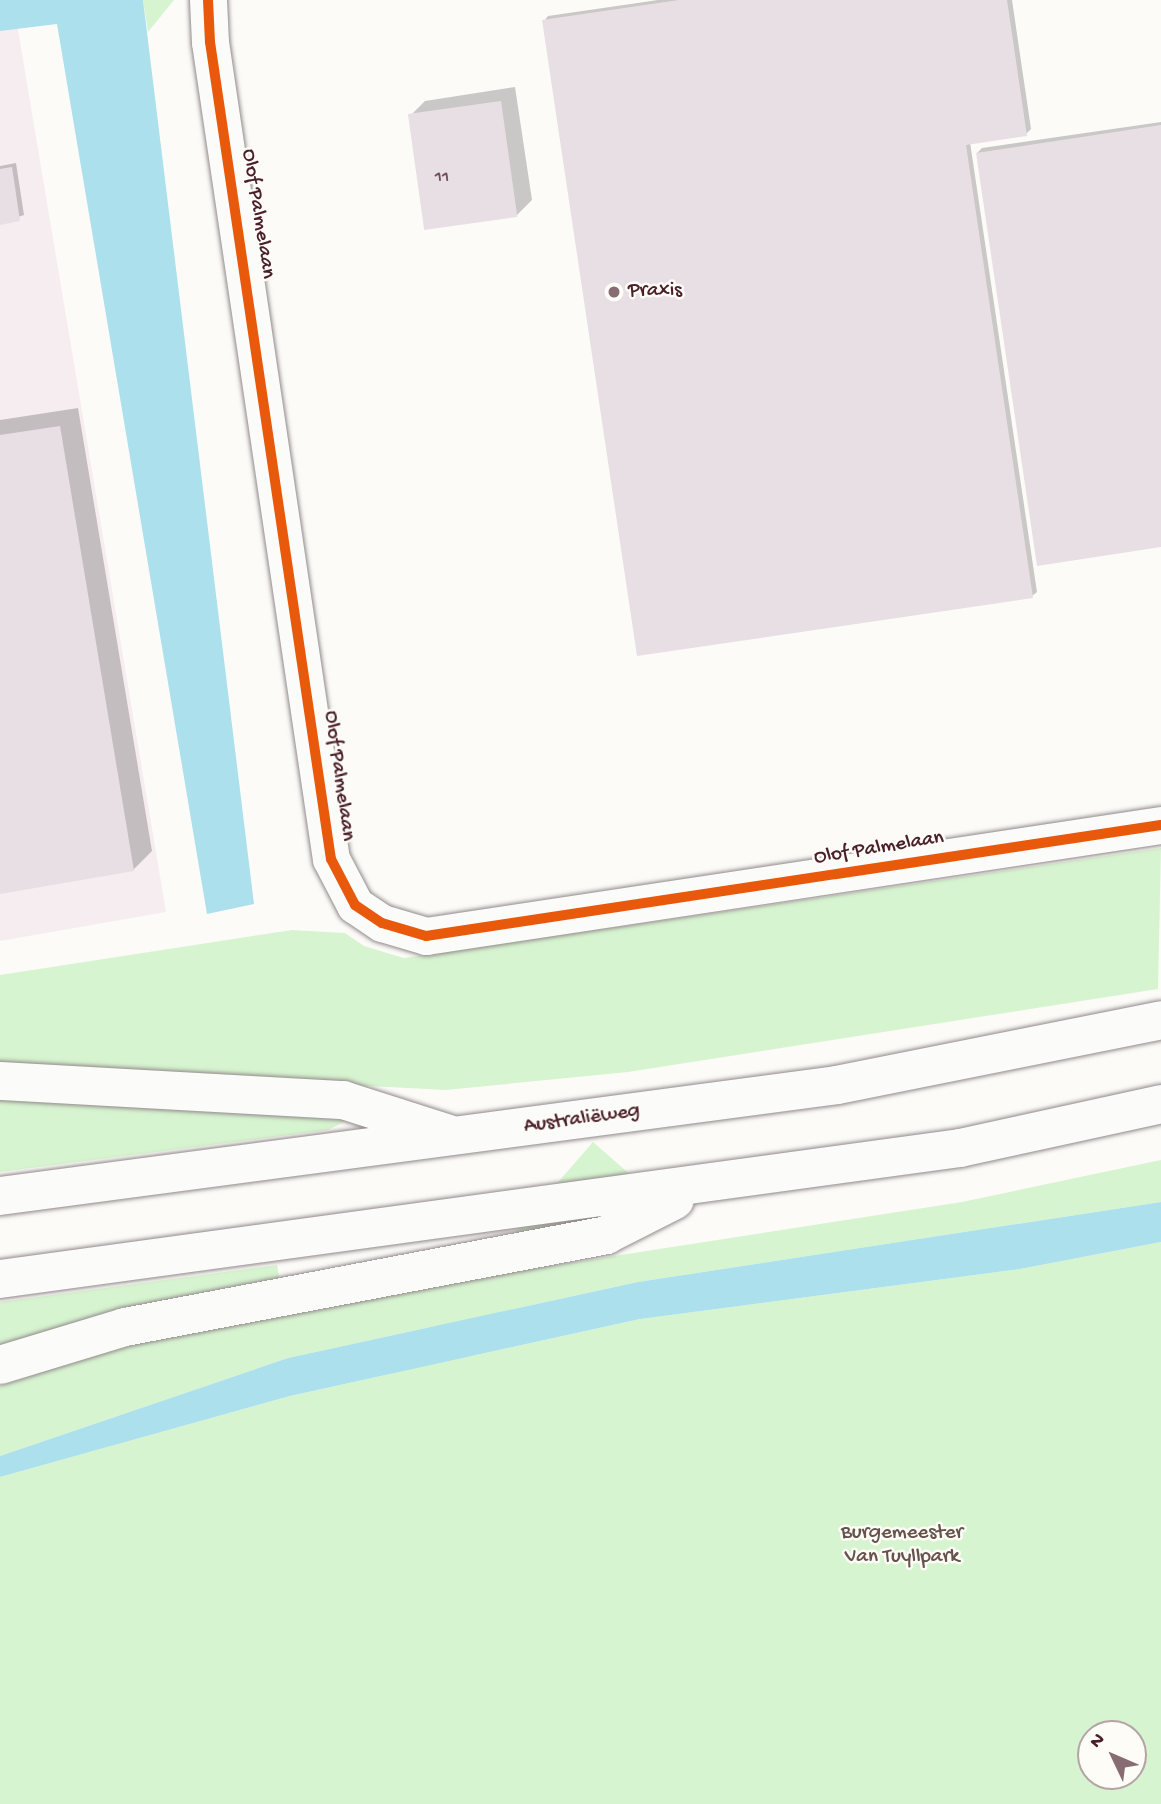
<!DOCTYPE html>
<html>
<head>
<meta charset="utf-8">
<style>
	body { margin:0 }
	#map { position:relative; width:1161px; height:1804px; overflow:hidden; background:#fcfbf8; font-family:"Gochi Hand",sans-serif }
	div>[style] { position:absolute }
	.built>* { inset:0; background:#f6edf0 }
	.green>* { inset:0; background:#d7f4d0; transform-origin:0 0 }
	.water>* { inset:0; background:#abe0ec }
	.shadow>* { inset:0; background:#0003 }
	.building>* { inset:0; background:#e8dfe5; transform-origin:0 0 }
	.roads { filter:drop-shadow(0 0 2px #928a8b) drop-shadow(0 0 2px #928a8b) }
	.street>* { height:37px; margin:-18.5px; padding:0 18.5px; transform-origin:18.5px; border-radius:18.5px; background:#fbfbf9 }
	.primary>* { height:38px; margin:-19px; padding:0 19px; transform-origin:19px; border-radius:19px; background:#fbfbf9 }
	.cycleway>* { height:10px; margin:-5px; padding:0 5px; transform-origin:5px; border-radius:5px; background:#e8590c }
	.dots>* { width:19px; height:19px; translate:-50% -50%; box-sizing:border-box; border:4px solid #fdfcf7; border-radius:50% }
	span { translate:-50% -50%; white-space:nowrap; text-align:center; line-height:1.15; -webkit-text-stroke:5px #fdfcf7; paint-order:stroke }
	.number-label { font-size:18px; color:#724f5a }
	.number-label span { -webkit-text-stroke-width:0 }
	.street-label { font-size:21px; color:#4a1f2b }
	.poi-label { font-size:21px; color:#4a1f2b }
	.left { translate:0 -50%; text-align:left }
	.park-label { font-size:21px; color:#66534c }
	.north { position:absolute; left:1077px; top:1720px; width:70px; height:70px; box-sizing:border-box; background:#fdfcf7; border:2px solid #b5a4a5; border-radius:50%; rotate:314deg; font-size:19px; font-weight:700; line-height:28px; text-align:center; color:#4a1f2b }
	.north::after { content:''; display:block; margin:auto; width:24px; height:32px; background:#886c73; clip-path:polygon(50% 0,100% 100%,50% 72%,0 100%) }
</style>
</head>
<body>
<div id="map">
	<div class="built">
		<div style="clip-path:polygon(0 0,13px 0,166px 912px,0 941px)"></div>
	</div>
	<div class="green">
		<div style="clip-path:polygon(143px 0,174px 0,148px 32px)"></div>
		<div style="clip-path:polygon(1161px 848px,1158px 989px,628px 1072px,446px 1090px,0 1067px,0 975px,292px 930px,345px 933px,364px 946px,404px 958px)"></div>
		<div style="clip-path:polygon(0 1094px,348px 1120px,328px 1130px,0 1172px)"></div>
		<div style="left:593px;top:1142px;width:49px;height:598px;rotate:41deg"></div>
		<div style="clip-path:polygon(1161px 1160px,1161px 1202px,638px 1282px,288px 1358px,0 1456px,0 1386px,119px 1346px,350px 1297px,962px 1202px)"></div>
		<div style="clip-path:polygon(evenodd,1161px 1242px,1161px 1804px,0 1804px,0 1477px,290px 1396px,640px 1319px,1020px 1269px,1161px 1242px,1091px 1734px,1133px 1734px,1133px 1776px,1091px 1776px,1091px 1734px)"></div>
		<div style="clip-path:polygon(277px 1265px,280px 1281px,0 1353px,0 1302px)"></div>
	</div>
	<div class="water">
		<div style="clip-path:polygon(0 0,143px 0,254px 904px,207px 914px,57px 24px,0 31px)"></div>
		<div style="clip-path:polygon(1161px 1202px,1161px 1242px,1020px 1269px,640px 1319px,290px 1396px,0 1477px,0 1456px,288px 1358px,638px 1282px)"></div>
	</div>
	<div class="shadow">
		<div style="clip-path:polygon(658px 0,1012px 0,1031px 129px,1026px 134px,970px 142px,1037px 592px,1032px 596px,544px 21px,548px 16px)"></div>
		<div style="clip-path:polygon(515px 87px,532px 200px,517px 215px,410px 116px,425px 101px)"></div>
		<div style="clip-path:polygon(1161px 122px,1161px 546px,977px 153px,982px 148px)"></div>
		<div style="clip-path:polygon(16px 163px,24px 215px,0 223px,0 166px)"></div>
		<div style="clip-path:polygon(78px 408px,152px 851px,133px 870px,0 892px,0 420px)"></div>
	</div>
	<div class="building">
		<div style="clip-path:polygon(679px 0,1007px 0,1027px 136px,966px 145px,1033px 598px,637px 656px,542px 20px)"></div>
		<div style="left:501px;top:101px;width:117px;height:94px;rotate:82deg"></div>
		<div style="clip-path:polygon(1161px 125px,1161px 547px,1037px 566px,976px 153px)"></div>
		<div style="clip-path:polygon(12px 167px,20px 221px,0 225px,0 169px)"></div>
		<div style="clip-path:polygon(60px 426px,134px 871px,0 894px,0 435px)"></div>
	</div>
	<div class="roads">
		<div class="street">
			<div style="left:208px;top:0;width:42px;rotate:87.3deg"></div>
			<div style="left:210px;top:42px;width:826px;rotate:81.58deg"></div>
			<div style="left:331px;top:859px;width:52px;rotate:62.4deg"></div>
			<div style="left:355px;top:905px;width:32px;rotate:34deg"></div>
			<div style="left:382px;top:923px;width:46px;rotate:16.5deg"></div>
			<div style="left:426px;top:936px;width:743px;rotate:-8.59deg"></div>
		</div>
		<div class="primary">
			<div style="left:0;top:1081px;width:344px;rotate:3.2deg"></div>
			<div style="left:343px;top:1100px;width:111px;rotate:17.8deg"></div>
			<div style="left:0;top:1196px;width:844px;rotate:-7.55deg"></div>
			<div style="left:837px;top:1085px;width:330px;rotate:-11.3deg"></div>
			<div style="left:0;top:1279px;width:969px;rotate:-7.77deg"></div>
			<div style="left:960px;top:1148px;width:206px;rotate:-12.3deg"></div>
			<div style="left:0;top:1365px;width:131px;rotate:-16.9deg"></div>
			<div style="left:125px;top:1327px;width:490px;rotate:-10.8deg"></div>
			<div style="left:606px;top:1235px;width:77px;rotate:-26.9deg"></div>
		</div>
	</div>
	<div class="cycleway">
		<div style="left:208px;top:0;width:42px;rotate:87.3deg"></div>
		<div style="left:210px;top:42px;width:826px;rotate:81.58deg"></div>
		<div style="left:331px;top:859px;width:52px;rotate:62.4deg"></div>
		<div style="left:355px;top:905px;width:32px;rotate:34deg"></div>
		<div style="left:382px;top:923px;width:46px;rotate:16.5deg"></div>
		<div style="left:426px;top:936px;width:743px;rotate:-8.59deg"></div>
	</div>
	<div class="dots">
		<div style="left:614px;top:292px;background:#886c73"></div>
	</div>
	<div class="number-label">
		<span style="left:442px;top:178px">11</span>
	</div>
	<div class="street-label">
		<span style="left:257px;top:214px;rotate:81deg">Olof Palmelaan</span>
		<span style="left:338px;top:776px;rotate:82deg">Olof Palmelaan</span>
		<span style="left:879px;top:849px;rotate:-9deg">Olof Palmelaan</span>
		<span style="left:582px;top:1120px;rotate:-8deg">Australiëweg</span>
	</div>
	<div class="poi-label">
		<span class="left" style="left:628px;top:292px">Praxis</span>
	</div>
	<div class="park-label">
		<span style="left:902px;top:1546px">Burgemeester<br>Van Tuyllpark</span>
	</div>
	<div class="north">N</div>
</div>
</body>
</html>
